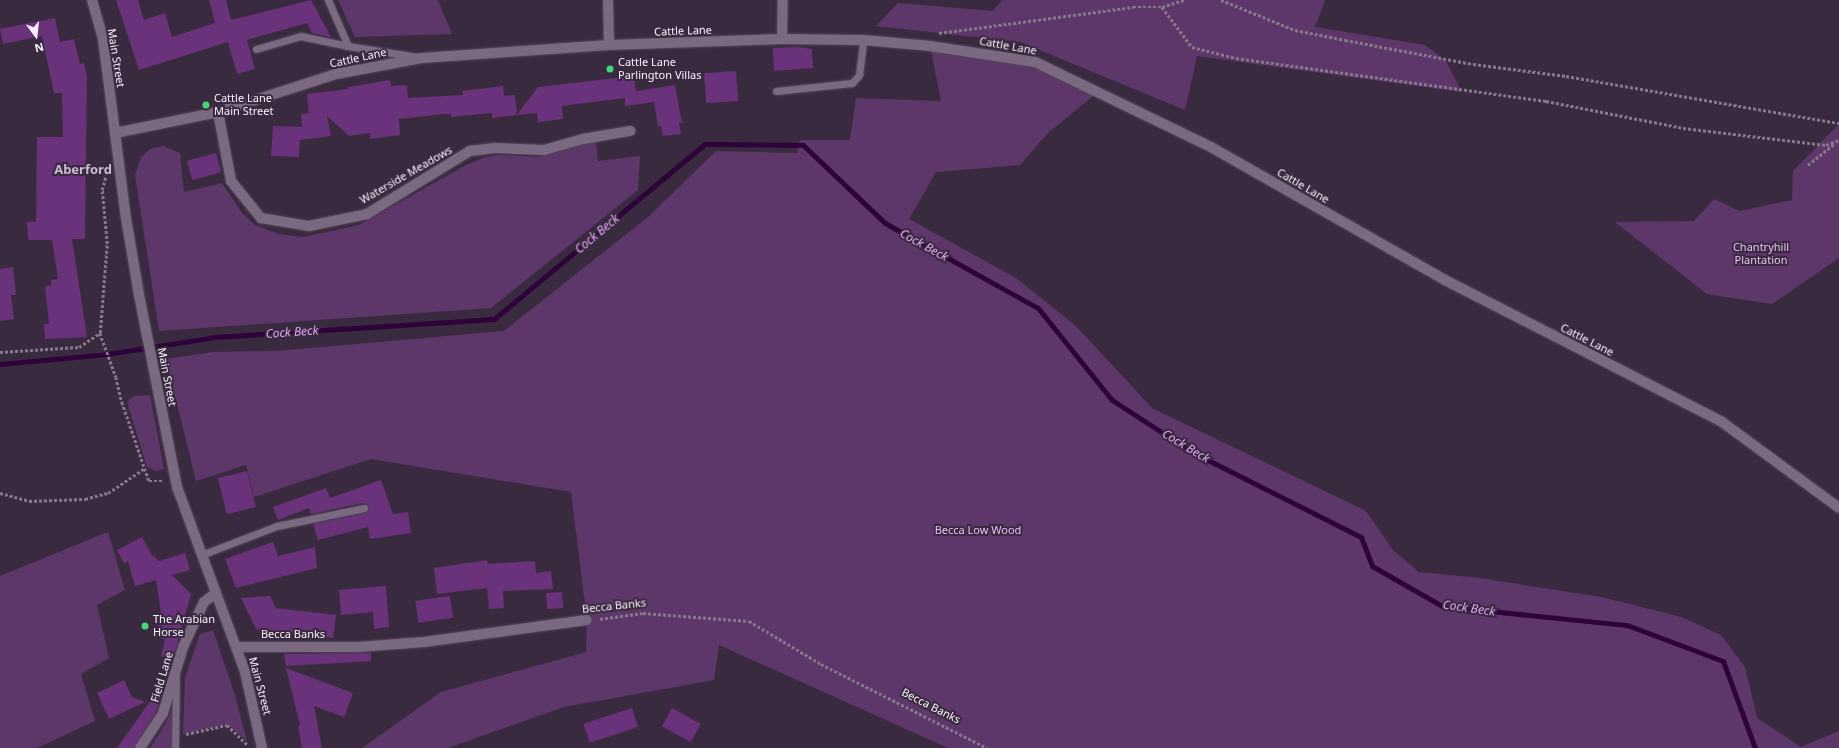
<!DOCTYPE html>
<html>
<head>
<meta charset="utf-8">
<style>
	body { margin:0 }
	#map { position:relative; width:1839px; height:748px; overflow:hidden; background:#3a2a3f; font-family:"Noto Sans",sans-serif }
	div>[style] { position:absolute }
	.green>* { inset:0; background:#5e376a }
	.stream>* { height:5px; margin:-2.5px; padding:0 2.5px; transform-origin:2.5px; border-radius:2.5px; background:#2e033a }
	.building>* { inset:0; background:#69327a; transform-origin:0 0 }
	.path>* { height:2.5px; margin-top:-1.25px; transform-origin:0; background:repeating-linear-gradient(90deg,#86788a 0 3px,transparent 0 5px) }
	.roads { filter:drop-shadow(0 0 1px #55475a) drop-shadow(0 0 1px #55475a) }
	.lane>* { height:7px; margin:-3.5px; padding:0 3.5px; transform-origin:3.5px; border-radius:3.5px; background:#7b6881 }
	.street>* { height:10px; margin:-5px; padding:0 5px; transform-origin:5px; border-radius:5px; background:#7b6881 }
	.secondary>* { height:10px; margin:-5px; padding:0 5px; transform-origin:5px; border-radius:5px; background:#7b6881 }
	.dots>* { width:11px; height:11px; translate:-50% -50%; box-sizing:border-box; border:2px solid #3a2a3f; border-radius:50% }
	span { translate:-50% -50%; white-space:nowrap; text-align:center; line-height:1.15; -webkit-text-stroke:4px #3a2a3f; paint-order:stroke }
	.street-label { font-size:11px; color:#faeffe }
	.poi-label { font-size:11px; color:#faeffe }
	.left { translate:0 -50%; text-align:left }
	.park-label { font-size:11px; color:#ecbffb }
	.water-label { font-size:12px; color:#e2a6f6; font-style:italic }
	.quarter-label { font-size:13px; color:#ccb8d3; font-weight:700 }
	.north { position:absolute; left:16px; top:16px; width:40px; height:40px; -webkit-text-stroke:3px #3a2a3f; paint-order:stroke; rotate:165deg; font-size:11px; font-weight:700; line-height:16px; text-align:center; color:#faeffe }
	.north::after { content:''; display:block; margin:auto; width:14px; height:18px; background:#faeffe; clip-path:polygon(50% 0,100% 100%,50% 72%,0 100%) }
</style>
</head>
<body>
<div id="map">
	<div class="green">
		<div style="clip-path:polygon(338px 0,438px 0,452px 34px,355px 37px)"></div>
		<div style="clip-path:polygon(1002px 0,1325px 0,1315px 27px,1425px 45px,1446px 61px,1462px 92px,1197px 56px,1185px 110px,1020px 42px,876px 26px,898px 3px,993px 11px)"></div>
		<div style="clip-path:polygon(930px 46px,1035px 62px,1098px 92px,1048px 133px,1020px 165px,936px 172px,909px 219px,1016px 278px,1076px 326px,1152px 408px,1366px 511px,1393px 550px,1419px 572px,1480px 578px,1601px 597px,1681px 617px,1721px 635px,1745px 667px,1757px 718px,1801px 747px,1839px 731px,1839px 748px,948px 748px,719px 645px,714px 680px,564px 707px,448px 748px,362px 748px,441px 692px,586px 652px,587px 620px,571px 492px,371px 459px,254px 497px,246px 465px,196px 481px,166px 359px,213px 352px,277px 351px,504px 331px,648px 217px,716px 151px,797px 153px,800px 140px,850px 140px,856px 98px,941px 101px)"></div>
		<div style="clip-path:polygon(1839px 124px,1839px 258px,1772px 304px,1707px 294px,1615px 222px,1694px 221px,1714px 199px,1740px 211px,1792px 200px,1793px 171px)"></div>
		<div style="clip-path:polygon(596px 142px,598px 161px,640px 156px,638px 190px,491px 308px,159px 331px,135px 175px,141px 157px,150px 149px,163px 146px,180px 153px,184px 192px,222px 183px,242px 213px,255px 225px,279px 234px,303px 237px,359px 225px,466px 165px,483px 158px,498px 155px,538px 157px)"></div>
		<div style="clip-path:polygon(150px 395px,164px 469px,156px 471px,147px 467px,127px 402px,134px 396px)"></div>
		<div style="clip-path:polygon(108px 532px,125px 590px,97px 605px,109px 658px,81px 674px,95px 721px,37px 748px,0 748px,0 576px)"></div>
		<div style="clip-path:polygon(213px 630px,234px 692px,247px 741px,227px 724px,183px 734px,185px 678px,200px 634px)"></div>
		<div style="clip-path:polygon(173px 709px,172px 748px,150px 748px,161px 731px)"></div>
	</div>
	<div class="stream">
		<div style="left:0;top:364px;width:107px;rotate:-5.3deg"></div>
		<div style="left:107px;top:354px;width:109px;rotate:-8.9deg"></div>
		<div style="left:215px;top:337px;width:280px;rotate:-3.7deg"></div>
		<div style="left:494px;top:319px;width:274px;rotate:-39.7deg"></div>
		<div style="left:705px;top:144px;width:98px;rotate:0.6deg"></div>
		<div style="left:803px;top:145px;width:113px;rotate:43.6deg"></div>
		<div style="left:885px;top:223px;width:175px;rotate:29.1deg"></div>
		<div style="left:1038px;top:308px;width:118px;rotate:51.2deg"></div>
		<div style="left:1112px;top:400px;width:95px;rotate:33deg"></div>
		<div style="left:1192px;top:452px;width:189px;rotate:26.7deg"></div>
		<div style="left:1361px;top:537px;width:31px;rotate:69deg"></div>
		<div style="left:1372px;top:566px;width:81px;rotate:29.7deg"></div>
		<div style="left:1442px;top:606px;width:186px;rotate:5.9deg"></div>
		<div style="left:1627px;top:625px;width:103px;rotate:20.6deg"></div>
		<div style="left:1723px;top:661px;width:93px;rotate:69.8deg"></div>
	</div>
	<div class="building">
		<div style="clip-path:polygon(116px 0,138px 0,144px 20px,165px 13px,172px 37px,215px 23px,209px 0,226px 0,231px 20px,311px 0,331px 37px,312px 33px,307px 23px,247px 40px,255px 69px,237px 74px,228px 42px,139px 70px)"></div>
		<div style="clip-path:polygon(55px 18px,60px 42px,74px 39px,80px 64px,84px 63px,87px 76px,85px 239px,72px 239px,87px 337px,45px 339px,44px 324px,49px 324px,45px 286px,51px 286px,51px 280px,58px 279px,52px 240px,28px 240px,27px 222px,36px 222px,37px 137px,63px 137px,62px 93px,54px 93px,42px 36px,3px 44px,0 29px)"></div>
		<div style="clip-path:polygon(798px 47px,812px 49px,813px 68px,774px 71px,773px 48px)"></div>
		<div style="left:736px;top:71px;width:30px;height:32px;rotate:86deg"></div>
		<div style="clip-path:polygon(634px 76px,636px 91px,675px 85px,682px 123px,679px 123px,681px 134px,663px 136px,661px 126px,658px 126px,654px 102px,625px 106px,625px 98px,562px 106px,563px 119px,538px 122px,537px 113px,517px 115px,538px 87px)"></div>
		<div style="clip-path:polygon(390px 80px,391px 86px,407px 85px,408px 98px,463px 95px,462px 91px,503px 86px,504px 96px,515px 95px,517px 115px,492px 118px,492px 113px,451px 117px,451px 114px,443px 114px,399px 119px,400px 135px,370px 139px,370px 133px,349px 136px,327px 116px,331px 136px,300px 140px,299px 157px,271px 156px,273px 126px,302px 127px,301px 114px,309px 113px,307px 94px,348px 89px,348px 87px)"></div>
		<div style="left:216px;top:153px;width:20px;height:30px;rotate:75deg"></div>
		<div style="clip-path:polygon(13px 267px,16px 295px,11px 295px,14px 319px,0 321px,0 269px)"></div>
		<div style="left:247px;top:471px;width:37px;height:30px;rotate:76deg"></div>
		<div style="clip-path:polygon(381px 480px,393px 514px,408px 512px,411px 533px,370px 539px,368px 527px,318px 540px,313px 524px,365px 513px,369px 510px,368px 505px,363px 503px,311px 514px,309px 508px,278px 520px,273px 507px,326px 488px,330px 498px)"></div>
		<div style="clip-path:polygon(142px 537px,154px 559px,153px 555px,159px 561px,185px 553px,190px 570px,172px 575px,191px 594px,173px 659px,161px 656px,165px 639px,155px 637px,161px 614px,156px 580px,135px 586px,128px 561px,124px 563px,117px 550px)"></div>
		<div style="clip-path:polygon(273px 542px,278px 556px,315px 547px,317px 568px,236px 588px,225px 559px)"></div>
		<div style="clip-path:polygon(487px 560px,488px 564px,535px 561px,536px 573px,551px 571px,553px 589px,503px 591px,504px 608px,489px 609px,487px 588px,437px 594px,434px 568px)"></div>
		<div style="clip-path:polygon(386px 586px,389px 627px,374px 629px,373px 612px,341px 615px,339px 590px)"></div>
		<div style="left:562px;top:592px;width:16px;height:16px;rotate:86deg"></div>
		<div style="clip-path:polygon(270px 596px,276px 608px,336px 615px,333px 638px,256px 629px,241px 598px)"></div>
		<div style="left:450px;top:596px;width:22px;height:35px;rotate:82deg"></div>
		<div style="clip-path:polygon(371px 653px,371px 661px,286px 666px,284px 654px)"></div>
		<div style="clip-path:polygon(286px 668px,353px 693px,344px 717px,314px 706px,322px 748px,302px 748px,298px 726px,300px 725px)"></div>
		<div style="clip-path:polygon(124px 680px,132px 697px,145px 702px,109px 719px,97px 693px)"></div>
		<div style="clip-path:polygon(161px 686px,164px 688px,157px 710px,134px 748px,117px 748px)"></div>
		<div style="left:632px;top:708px;width:20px;height:51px;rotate:72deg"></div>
		<div style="left:672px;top:708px;width:33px;height:21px;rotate:29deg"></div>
	</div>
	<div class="path">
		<div style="left:1221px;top:0;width:80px;rotate:22.1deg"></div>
		<div style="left:1295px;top:30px;width:51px;rotate:11.3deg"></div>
		<div style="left:1345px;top:40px;width:130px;rotate:10.6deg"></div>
		<div style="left:1473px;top:64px;width:94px;rotate:7.4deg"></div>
		<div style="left:1566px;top:76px;width:277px;rotate:9.8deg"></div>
		<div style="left:1162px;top:7px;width:50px;rotate:53.1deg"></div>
		<div style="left:1192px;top:47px;width:45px;rotate:14deg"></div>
		<div style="left:1236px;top:58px;width:313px;rotate:7.9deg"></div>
		<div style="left:1546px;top:101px;width:140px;rotate:11.1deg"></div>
		<div style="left:1683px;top:128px;width:144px;rotate:6.8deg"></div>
		<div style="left:1826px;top:145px;width:14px;rotate:-21deg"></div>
		<div style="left:939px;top:33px;width:196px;rotate:-7.6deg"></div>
		<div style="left:1133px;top:7px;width:29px"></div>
		<div style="left:1162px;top:7px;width:23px;rotate:-18deg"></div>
		<div style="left:1808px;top:165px;width:33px;rotate:-39deg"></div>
		<div style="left:100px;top:333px;width:47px;rotate:70deg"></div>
		<div style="left:116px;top:377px;width:26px;rotate:77deg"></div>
		<div style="left:122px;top:402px;width:83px;rotate:71.1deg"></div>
		<div style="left:149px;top:481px;width:13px"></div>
		<div style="left:0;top:352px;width:79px;rotate:-3.6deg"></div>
		<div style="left:79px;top:347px;width:25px;rotate:-34deg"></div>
		<div style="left:100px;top:333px;width:89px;rotate:-85.5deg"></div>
		<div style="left:107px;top:244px;width:54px;rotate:-95.3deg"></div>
		<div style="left:102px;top:190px;width:16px;rotate:-75deg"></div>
		<div style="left:0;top:493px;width:30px;rotate:15deg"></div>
		<div style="left:29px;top:501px;width:56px;rotate:-2deg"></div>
		<div style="left:85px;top:499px;width:24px;rotate:-15deg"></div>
		<div style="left:108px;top:493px;width:45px;rotate:-34deg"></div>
		<div style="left:600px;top:619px;width:43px;rotate:-7.9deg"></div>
		<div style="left:643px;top:613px;width:106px;rotate:4.3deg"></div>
		<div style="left:749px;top:621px;width:84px;rotate:30.8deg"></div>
		<div style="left:821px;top:664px;width:186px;rotate:26.8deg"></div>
		<div style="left:186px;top:734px;width:42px;rotate:-12.4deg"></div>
		<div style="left:227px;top:725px;width:28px;rotate:44deg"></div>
	</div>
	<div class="roads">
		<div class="lane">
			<div style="left:328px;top:0;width:50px;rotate:66.5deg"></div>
			<div style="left:348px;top:46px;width:71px;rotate:8.9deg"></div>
			<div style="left:256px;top:49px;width:47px;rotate:-16.1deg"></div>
			<div style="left:301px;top:36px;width:48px;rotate:12deg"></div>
			<div style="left:776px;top:91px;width:76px;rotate:-6deg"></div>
			<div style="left:852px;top:83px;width:11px;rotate:-49deg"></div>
			<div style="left:859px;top:75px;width:35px;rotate:-83deg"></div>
			<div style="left:201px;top:555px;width:81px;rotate:-20.9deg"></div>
			<div style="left:277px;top:526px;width:89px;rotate:-11.7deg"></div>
			<div style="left:175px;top:748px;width:71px;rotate:-89.2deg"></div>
		</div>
		<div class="street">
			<div style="left:608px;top:0;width:45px;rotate:88.7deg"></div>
			<div style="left:782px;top:39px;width:39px;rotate:-89deg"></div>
			<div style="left:218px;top:112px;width:70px;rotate:79.3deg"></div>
			<div style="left:231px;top:181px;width:48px;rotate:51deg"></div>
			<div style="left:261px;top:218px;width:49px;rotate:9.5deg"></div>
			<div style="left:309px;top:226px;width:59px;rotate:-11.7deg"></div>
			<div style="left:367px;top:214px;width:121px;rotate:-31.5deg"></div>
			<div style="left:470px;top:151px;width:25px;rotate:-7deg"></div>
			<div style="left:495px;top:148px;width:49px;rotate:2.3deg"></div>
			<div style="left:544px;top:150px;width:41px;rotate:-15.8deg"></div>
			<div style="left:583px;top:139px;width:48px;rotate:-9.7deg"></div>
			<div style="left:236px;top:647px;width:122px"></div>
			<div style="left:358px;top:647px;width:66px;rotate:-4.3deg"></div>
			<div style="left:424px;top:642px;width:164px;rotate:-7.7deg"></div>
			<div style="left:140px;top:748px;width:42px;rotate:-56.7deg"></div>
			<div style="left:163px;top:713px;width:69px;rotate:-73.1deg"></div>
			<div style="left:183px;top:647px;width:50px;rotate:-65deg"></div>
			<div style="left:204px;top:602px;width:15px;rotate:-37deg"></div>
		</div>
		<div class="secondary">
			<div style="left:92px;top:0;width:41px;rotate:74.2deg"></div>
			<div style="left:103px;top:39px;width:180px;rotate:82.7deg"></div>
			<div style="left:126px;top:218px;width:78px;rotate:80.4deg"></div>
			<div style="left:139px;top:295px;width:196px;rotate:78.8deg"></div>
			<div style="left:177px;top:487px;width:197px;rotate:69.8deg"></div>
			<div style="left:245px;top:672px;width:78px;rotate:77.4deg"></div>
			<div style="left:115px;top:133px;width:105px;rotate:-11.5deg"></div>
			<div style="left:218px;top:112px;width:124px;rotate:-17.9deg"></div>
			<div style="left:336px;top:74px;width:87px;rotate:-10.5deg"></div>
			<div style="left:422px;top:58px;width:187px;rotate:-4deg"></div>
			<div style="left:609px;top:45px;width:173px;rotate:-2deg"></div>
			<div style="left:782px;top:39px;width:81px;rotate:0.7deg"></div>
			<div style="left:863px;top:40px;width:67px;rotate:5.1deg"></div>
			<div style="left:930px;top:46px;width:106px;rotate:8.7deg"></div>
			<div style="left:1035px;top:62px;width:195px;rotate:25.8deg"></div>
			<div style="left:1211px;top:147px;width:269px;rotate:29.6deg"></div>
			<div style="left:1445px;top:280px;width:311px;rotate:27.1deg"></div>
			<div style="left:1722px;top:422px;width:145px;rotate:36.3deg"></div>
		</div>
	</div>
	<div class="dots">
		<div style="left:610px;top:69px;background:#42d77b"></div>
		<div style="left:206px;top:105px;background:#42d77b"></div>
		<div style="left:145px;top:626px;background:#42d77b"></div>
	</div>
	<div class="street-label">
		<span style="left:683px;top:31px;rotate:-2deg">Cattle Lane</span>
		<span style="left:1008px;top:46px;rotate:10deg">Cattle Lane</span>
		<span style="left:116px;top:58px;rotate:81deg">Main Street</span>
		<span style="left:358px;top:58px;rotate:-12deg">Cattle Lane</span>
		<span style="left:406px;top:175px;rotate:-30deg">Waterside Meadows</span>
		<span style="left:1303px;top:186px;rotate:30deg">Cattle Lane</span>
		<span style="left:1587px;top:340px;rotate:27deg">Cattle Lane</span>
		<span style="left:167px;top:377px;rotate:79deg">Main Street</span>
		<span style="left:614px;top:606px;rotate:-6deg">Becca Banks</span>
		<span style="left:293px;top:634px">Becca Banks</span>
		<span style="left:162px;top:677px;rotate:-73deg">Field Lane</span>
		<span style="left:260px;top:686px;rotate:75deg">Main Street</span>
		<span style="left:931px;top:706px;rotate:27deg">Becca Banks</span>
	</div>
	<div class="poi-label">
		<span class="left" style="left:618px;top:69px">Cattle Lane<br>Parlington Villas</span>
		<span class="left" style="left:214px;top:105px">Cattle Lane<br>Main Street</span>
		<span class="left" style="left:153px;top:626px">The Arabian<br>Horse</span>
	</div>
	<div class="park-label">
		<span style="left:1761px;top:254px">Chantryhill<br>Plantation</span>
		<span style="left:978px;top:530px">Becca Low Wood</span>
	</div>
	<div class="water-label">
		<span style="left:597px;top:234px;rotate:-40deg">Cock Beck</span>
		<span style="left:924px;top:245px;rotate:29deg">Cock Beck</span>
		<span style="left:292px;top:332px;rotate:-4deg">Cock Beck</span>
		<span style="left:1186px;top:446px;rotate:31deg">Cock Beck</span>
		<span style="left:1469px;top:608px;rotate:8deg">Cock Beck</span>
	</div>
	<div class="quarter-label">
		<span style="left:83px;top:169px">Aberford</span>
	</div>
	<div class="north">N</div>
</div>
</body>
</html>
